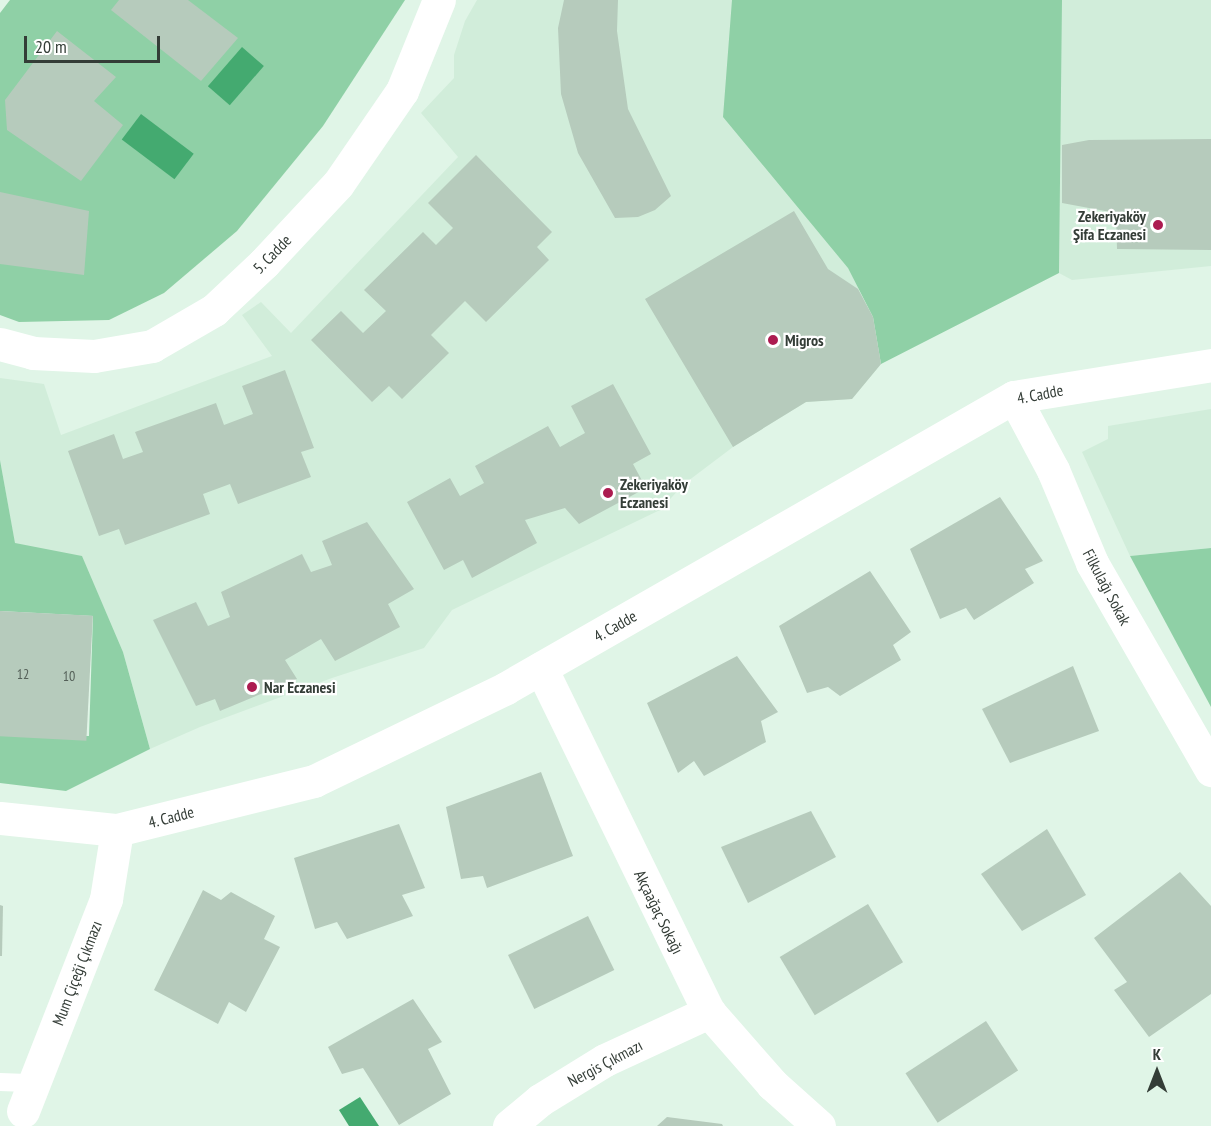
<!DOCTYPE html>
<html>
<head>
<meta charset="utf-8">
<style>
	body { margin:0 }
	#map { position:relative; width:1211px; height:1126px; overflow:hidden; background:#e0f5e7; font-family:"PT Sans Narrow",sans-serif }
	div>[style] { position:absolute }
	.built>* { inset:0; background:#d1edda }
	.green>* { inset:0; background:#8fd0a6 }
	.water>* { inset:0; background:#44aa70; transform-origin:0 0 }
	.building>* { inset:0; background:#b6cbbc; transform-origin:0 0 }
	.service>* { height:18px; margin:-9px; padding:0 9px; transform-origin:9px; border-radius:9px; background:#fff }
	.minor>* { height:33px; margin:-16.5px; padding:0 16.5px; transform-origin:16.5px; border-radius:16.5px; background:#fff }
	.dots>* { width:16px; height:16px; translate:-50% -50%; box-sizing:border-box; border:3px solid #fff; border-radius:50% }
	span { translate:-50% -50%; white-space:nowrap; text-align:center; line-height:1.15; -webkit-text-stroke:4.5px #fff; paint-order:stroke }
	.number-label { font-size:14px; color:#546058 }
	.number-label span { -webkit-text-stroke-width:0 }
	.poi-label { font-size:16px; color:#343d37; font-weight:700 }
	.right { translate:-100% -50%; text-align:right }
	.left { translate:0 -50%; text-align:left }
	.street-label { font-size:16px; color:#343d37 }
	.north { position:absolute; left:1127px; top:1042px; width:60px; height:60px; -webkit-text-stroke:4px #fff; paint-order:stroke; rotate:0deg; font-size:16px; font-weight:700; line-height:24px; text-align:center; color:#343d37 }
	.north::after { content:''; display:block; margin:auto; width:21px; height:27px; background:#343d37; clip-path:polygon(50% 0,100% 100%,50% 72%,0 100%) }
	.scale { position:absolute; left:24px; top:36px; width:136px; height:27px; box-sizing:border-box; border:3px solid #343d37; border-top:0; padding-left:8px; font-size:18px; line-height:21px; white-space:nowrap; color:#343d37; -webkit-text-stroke:4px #fff; paint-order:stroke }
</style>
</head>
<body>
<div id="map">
	<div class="built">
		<div style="clip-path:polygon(477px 0,1211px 0,1211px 266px,1072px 280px,1059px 273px,1059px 243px,858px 288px,873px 317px,881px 364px,852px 399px,806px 402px,733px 447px,684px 484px,660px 510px,452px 610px,424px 648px,332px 678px,200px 727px,150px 749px,123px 652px,82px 557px,15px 544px,0 460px,0 378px,44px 384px,61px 435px,272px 356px,242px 315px,261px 302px,291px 333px,458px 157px,421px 113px,454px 78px,454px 55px,465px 21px)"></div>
		<div style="clip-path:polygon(1211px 409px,1211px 548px,1130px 556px,1082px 452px,1108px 439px,1108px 426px)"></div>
	</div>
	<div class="green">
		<div style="clip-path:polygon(10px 0,405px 0,323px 126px,237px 231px,164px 293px,109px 320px,19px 322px,0 315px,0 13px)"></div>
		<div style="clip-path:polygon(732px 0,1062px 0,1059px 273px,881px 364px,873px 317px,848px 268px,723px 117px)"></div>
		<div style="clip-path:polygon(0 460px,15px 543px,82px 556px,123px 652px,150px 749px,66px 791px,0 783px,0 736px,89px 736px,93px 616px,0 611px)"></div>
		<div style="clip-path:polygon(1211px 548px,1211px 707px,1130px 556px)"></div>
	</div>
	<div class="water">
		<div style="left:242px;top:47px;width:29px;height:52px;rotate:41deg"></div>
		<div style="left:141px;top:114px;width:66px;height:32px;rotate:37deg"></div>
		<div style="clip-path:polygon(360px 1097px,379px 1126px,349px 1126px,339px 1110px)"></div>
	</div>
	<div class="building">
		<div style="clip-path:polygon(119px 0,188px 0,238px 38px,201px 81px,111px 10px)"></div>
		<div style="clip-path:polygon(564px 0,618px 0,617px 31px,628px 109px,671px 196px,655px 210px,638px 217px,615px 218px,578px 153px,561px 94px,558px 28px)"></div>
		<div style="clip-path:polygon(57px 31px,116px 77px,94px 101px,123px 125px,81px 181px,7px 130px,5px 100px)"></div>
		<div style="clip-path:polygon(1211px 139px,1211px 250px,1117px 249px,1116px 213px,1062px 203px,1062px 145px,1089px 140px)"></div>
		<div style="clip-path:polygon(476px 155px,552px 232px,537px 247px,549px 260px,486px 322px,465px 301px,431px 335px,449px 353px,402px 399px,389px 386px,372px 402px,311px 340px,341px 311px,363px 333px,386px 311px,364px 290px,423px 232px,436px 245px,453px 228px,428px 203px)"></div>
		<div style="clip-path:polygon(0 192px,89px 211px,84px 275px,0 264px)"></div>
		<div style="clip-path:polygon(794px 211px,828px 269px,858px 289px,873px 317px,881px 364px,852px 399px,806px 402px,733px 447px,645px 299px)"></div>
		<div style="clip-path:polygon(285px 370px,314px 448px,301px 452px,311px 477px,238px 504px,230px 484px,203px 494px,210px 514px,125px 545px,119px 529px,99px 536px,68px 451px,114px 434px,123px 459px,143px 452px,135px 432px,216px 403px,224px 425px,253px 414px,242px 386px)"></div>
		<div style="clip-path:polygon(613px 384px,651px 454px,633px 464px,646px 488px,579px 524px,565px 508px,525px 520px,537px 543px,472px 578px,463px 560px,444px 570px,407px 502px,450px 478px,460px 496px,484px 483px,475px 466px,548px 426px,560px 447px,585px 433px,571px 406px)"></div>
		<div style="clip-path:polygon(1000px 497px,1043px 561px,1025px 569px,1034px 583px,974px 620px,966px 608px,940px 619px,910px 549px)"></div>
		<div style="clip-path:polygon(367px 522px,414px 589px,388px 604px,400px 627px,335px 661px,321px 639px,285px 660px,297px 679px,220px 711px,215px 699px,196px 706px,153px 620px,196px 602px,208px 626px,230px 617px,221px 592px,302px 554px,311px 572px,332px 565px,322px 541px)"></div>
		<div style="clip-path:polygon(870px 571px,911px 632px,893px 645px,901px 660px,840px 696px,828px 687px,807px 693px,779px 626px)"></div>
		<div style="left:0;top:611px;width:93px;height:125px;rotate:3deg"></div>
		<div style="clip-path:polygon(737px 656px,778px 712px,761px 721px,766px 742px,704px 776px,694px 761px,678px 773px,647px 703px)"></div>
		<div style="clip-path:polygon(1073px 666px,1099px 731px,1010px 763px,982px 709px)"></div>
		<div style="clip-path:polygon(541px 772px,573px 856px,487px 888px,483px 876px,461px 879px,446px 807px)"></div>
		<div style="clip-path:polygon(811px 811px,836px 857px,748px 903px,721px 847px)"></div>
		<div style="clip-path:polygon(399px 824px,425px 888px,402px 895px,413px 916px,347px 939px,337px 922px,315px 929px,294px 858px)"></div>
		<div style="clip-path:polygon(1047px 829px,1086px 895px,1022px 931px,981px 874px)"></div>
		<div style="clip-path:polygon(1180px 872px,1211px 906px,1211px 994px,1149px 1037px,1114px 990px,1127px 982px,1094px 938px)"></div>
		<div style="clip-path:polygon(203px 890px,221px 900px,231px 892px,275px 916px,264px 939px,280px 947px,246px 1012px,229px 1002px,218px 1024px,154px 990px)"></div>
		<div style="left:868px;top:904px;width:68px;height:103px;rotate:59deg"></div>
		<div style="clip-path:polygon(0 905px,3px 906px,2px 956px,0 956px)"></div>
		<div style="left:588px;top:916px;width:60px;height:89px;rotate:64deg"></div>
		<div style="clip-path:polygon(413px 999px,442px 1042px,428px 1049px,451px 1094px,399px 1125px,363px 1068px,342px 1074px,328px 1047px)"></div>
		<div style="left:986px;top:1021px;width:59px;height:96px;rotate:57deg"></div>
		<div style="clip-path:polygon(667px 1117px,722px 1124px,723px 1126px,657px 1126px)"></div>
	</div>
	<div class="service">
		<div style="left:0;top:1082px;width:34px;rotate:2deg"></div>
	</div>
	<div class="minor">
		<div style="left:0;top:344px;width:34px;rotate:15deg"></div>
		<div style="left:33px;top:353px;width:61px;rotate:2.8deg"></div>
		<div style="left:94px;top:356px;width:59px;rotate:-9.8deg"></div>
		<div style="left:152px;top:346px;width:72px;rotate:-30.1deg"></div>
		<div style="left:214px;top:310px;width:69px;rotate:-43.2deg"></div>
		<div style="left:264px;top:263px;width:108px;rotate:-46.9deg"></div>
		<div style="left:338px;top:184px;width:113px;rotate:-55.5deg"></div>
		<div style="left:402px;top:91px;width:98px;rotate:-67.9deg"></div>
		<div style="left:1014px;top:397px;width:83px;rotate:61.9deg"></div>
		<div style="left:1053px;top:470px;width:101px;rotate:67.2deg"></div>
		<div style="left:1092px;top:563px;width:239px;rotate:60.1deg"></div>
		<div style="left:541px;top:668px;width:383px;rotate:64deg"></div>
		<div style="left:709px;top:1012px;width:96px;rotate:48.8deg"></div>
		<div style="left:772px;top:1084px;width:63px;rotate:41.8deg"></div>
		<div style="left:0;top:818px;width:118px;rotate:5.9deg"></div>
		<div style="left:117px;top:830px;width:203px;rotate:-14deg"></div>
		<div style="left:314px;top:781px;width:213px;rotate:-25.8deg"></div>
		<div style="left:506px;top:688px;width:585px;rotate:-29.81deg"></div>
		<div style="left:1014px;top:397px;width:200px;rotate:-9.2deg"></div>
		<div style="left:23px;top:1111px;width:228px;rotate:-68.6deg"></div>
		<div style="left:106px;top:899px;width:70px;rotate:-80.9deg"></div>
		<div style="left:509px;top:1126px;width:40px;rotate:-40deg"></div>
		<div style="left:540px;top:1100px;width:76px;rotate:-31.6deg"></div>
		<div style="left:605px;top:1060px;width:115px;rotate:-24.8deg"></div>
	</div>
	<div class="dots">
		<div style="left:1158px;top:225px;background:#ac1b50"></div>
		<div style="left:773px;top:340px;background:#ac1b50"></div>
		<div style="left:608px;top:493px;background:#ac1b50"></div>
		<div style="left:252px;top:687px;background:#ac1b50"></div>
	</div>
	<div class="number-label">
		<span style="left:23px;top:674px">12</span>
		<span style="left:69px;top:676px">10</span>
	</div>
	<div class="poi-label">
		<span class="right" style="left:1146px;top:225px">Zekeriyaköy<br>Şifa Eczanesi</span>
		<span class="left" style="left:785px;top:340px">Migros</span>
		<span class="left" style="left:620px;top:493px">Zekeriyaköy<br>Eczanesi</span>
		<span class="left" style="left:264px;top:687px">Nar Eczanesi</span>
	</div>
	<div class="street-label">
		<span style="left:272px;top:254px;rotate:-46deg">5. Cadde</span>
		<span style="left:1040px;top:394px;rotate:-11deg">4. Cadde</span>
		<span style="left:1107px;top:587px;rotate:62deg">Filkulağı Sokak</span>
		<span style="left:615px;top:626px;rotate:-30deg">4. Cadde</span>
		<span style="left:171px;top:817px;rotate:-14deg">4. Cadde</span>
		<span style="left:659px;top:912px;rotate:64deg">Akçaağaç Sokağı</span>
		<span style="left:77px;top:973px;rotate:-69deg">Mum Çiçeği Çıkmazı</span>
		<span style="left:605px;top:1063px;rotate:-28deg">Nergis Çıkmazı</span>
	</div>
	<div class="north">K</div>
	<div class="scale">20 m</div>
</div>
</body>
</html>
